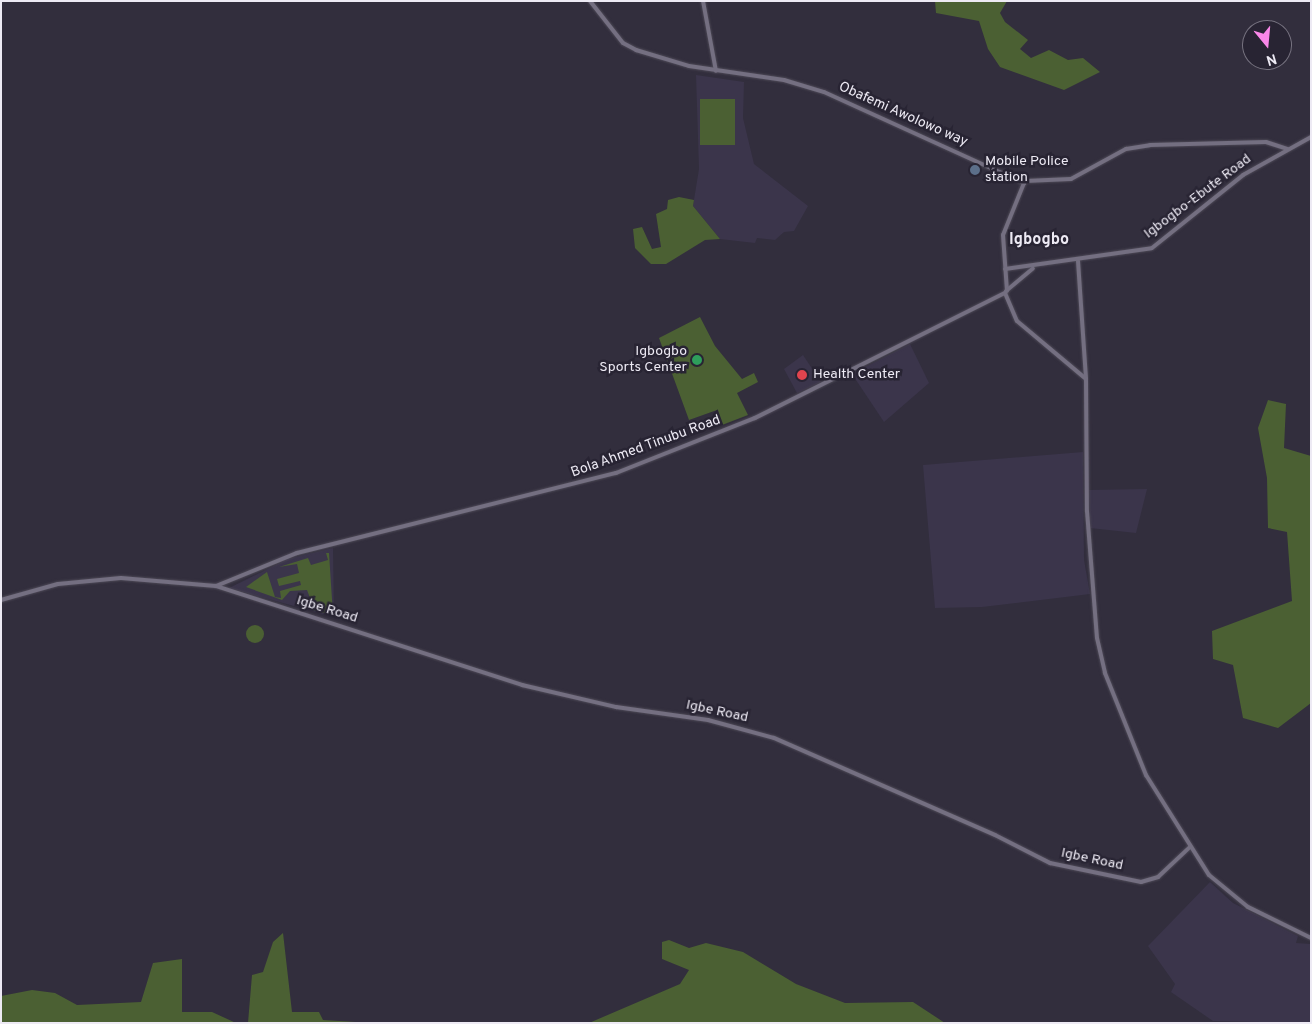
<!DOCTYPE html>
<html>
<head>
<meta charset="utf-8">
<style>
	body { margin:0 }
	#map { position:relative; width:1312px; height:1024px; overflow:hidden; background:#322e3d; font-family:Overpass,sans-serif }
	div>[style] { position:absolute }
	.built>* { inset:0; background:#3b354b }
	.green>* { inset:0; background:#4b6033; transform-origin:0 0 }
	.round { border-radius:50% }
	.roads { filter:drop-shadow(0 0 1px #4d4956) drop-shadow(0 0 1px #4d4956) }
	.secondary>* { height:4px; margin:-2px; padding:0 2px; transform-origin:2px; border-radius:2px; background:#746f81 }
	.dots>* { width:14px; height:14px; translate:-50% -50%; box-sizing:border-box; border:2px solid #282433; border-radius:50% }
	span { translate:-50% -50%; white-space:nowrap; text-align:center; line-height:1.15; -webkit-text-stroke:5px #282433; paint-order:stroke }
	.street-label { font-size:14px; color:#edeaf4 }
	.poi-label { font-size:14px; color:#edeaf4 }
	.left { translate:0 -50%; text-align:left }
	.right { translate:-100% -50%; text-align:right }
	.quarter-label { font-size:16px; color:#edeaf4; font-weight:700 }
	.frame { position:absolute; inset:0; border:2px solid #edeaf4; pointer-events:none }
	.north { position:absolute; left:1242px; top:20px; width:50px; height:50px; box-sizing:border-box; background:#282433; border:1px solid #777380; border-radius:50%; rotate:163deg; font-size:14px; font-weight:700; line-height:20px; text-align:center; color:#edeaf4 }
	.north::after { content:''; display:block; margin:auto; width:18px; height:22px; background:#f987e8; clip-path:polygon(50% 0,100% 100%,50% 72%,0 100%) }
</style>
</head>
<body>
<div id="map">
	<div class="built">
		<div style="clip-path:polygon(696px 75px,744px 82px,743px 118px,754px 164px,808px 206px,794px 231px,784px 232px,775px 240px,757px 238px,755px 243px,720px 239px,693px 206px,699px 169px)"></div>
		<div style="clip-path:polygon(910px 344px,929px 383px,884px 422px,852px 374px)"></div>
		<div style="clip-path:polygon(803px 355px,821px 382px,797px 393px,784px 369px)"></div>
		<div style="clip-path:polygon(1083px 452px,1084px 560px,1090px 594px,982px 607px,935px 608px,923px 465px)"></div>
		<div style="clip-path:polygon(1147px 489px,1136px 533px,1090px 528px,1089px 490px)"></div>
		<div style="clip-path:polygon(333px 548px,334px 617px,229px 588px,288px 559px)"></div>
		<div style="clip-path:polygon(1210px 882px,1233px 903px,1298px 936px,1296px 943px,1311px 944px,1311px 1023px,1213px 1021px,1171px 992px,1175px 984px,1148px 946px)"></div>
	</div>
	<div class="green">
		<div style="clip-path:polygon(935px 1px,1007px 1px,1000px 13px,1005px 22px,1028px 40px,1020px 49px,1031px 58px,1049px 50px,1068px 60px,1083px 58px,1100px 72px,1064px 90px,1000px 67px,988px 49px,979px 21px,936px 13px)"></div>
		<div style="left:700px;top:99px;width:35px;height:46px"></div>
		<div style="clip-path:polygon(679px 197px,694px 200px,693px 206px,720px 239px,705px 240px,666px 264px,651px 264px,635px 248px,633px 229px,642px 227px,652px 249px,661px 247px,656px 214px,667px 209px,668px 200px)"></div>
		<div style="clip-path:polygon(700px 317px,715px 346px,742px 379px,754px 373px,758px 382px,737px 393px,748px 415px,722px 425px,717px 410px,689px 420px,659px 338px)"></div>
		<div style="clip-path:polygon(1268px 400px,1286px 404px,1284px 448px,1311px 456px,1311px 703px,1278px 728px,1243px 718px,1233px 665px,1213px 659px,1212px 631px,1292px 601px,1287px 532px,1268px 528px,1267px 478px,1258px 428px)"></div>
		<div style="clip-path:polygon(326px 553px,329px 553px,333px 615px,309px 609px,307px 601px,299px 606px,297px 602px,310px 598px,307px 590px,290px 591px,282px 600px,246px 587px,267px 572px,275px 597px,281px 598px,280px 591px,301px 585px,300px 581px,279px 586px,277px 579px,299px 573px,297px 564px,279px 567px,308px 558px,311px 565px,328px 560px)"></div>
		<div class="round" style="left:246px;top:625px;width:18px;height:18px"></div>
		<div style="clip-path:polygon(283px 933px,292px 1012px,319px 1012px,323px 1020px,372px 1023px,248px 1023px,252px 975px,263px 972px,273px 942px)"></div>
		<div style="clip-path:polygon(669px 940px,689px 948px,706px 943px,743px 952px,796px 984px,845px 1003px,913px 1002px,945px 1023px,589px 1023px,680px 984px,689px 970px,662px 959px,662px 942px)"></div>
		<div style="clip-path:polygon(182px 959px,182px 1012px,212px 1012px,236px 1023px,1px 1023px,1px 996px,32px 990px,55px 993px,77px 1005px,141px 1002px,153px 963px)"></div>
	</div>
	<div class="roads">
		<div class="secondary">
			<div style="left:590px;top:1px;width:53px;rotate:51.8deg"></div>
			<div style="left:623px;top:43px;width:15px;rotate:28deg"></div>
			<div style="left:636px;top:50px;width:55px;rotate:16.8deg"></div>
			<div style="left:689px;top:66px;width:96px;rotate:8.4deg"></div>
			<div style="left:784px;top:80px;width:42px;rotate:16.7deg"></div>
			<div style="left:824px;top:92px;width:220px;rotate:24.5deg"></div>
			<div style="left:1024px;top:183px;width:56px;rotate:112deg"></div>
			<div style="left:1003px;top:235px;width:56px;rotate:85.9deg"></div>
			<div style="left:703px;top:1px;width:71px;rotate:79.5deg"></div>
			<div style="left:1025px;top:181px;width:46px;rotate:-2.5deg"></div>
			<div style="left:1071px;top:179px;width:63px;rotate:-28.6deg"></div>
			<div style="left:1126px;top:149px;width:24px;rotate:-9deg"></div>
			<div style="left:1150px;top:145px;width:116px;rotate:-1.5deg"></div>
			<div style="left:1266px;top:142px;width:23px;rotate:18deg"></div>
			<div style="left:1078px;top:261px;width:118px;rotate:86.1deg"></div>
			<div style="left:1086px;top:379px;width:132px;rotate:89.6deg"></div>
			<div style="left:1087px;top:511px;width:127px;rotate:85.5deg"></div>
			<div style="left:1097px;top:638px;width:36px;rotate:77deg"></div>
			<div style="left:1105px;top:673px;width:110px;rotate:68.1deg"></div>
			<div style="left:1146px;top:775px;width:118px;rotate:57.8deg"></div>
			<div style="left:1209px;top:875px;width:50px;rotate:39.4deg"></div>
			<div style="left:1248px;top:907px;width:70px;rotate:26.2deg"></div>
			<div style="left:1005px;top:269px;width:148px;rotate:-8.1deg"></div>
			<div style="left:1152px;top:248px;width:117px;rotate:-38.7deg"></div>
			<div style="left:1243px;top:175px;width:78px;rotate:-29.2deg"></div>
			<div style="left:1006px;top:291px;width:35px;rotate:-40deg"></div>
			<div style="left:1005px;top:293px;width:30px;rotate:67deg"></div>
			<div style="left:1017px;top:321px;width:90px;rotate:40deg"></div>
			<div style="left:216px;top:586px;width:87px;rotate:-22.2deg"></div>
			<div style="left:297px;top:553px;width:329px;rotate:-14.1deg"></div>
			<div style="left:616px;top:473px;width:149px;rotate:-21.6deg"></div>
			<div style="left:755px;top:418px;width:280px;rotate:-26.6deg"></div>
			<div style="left:1px;top:600px;width:59px;rotate:-15.7deg"></div>
			<div style="left:58px;top:584px;width:63px;rotate:-5.4deg"></div>
			<div style="left:121px;top:578px;width:95px;rotate:4.8deg"></div>
			<div style="left:216px;top:586px;width:322px;rotate:17.9deg"></div>
			<div style="left:522px;top:685px;width:97px;rotate:13.2deg"></div>
			<div style="left:616px;top:707px;width:93px;rotate:8deg"></div>
			<div style="left:708px;top:720px;width:68px;rotate:15.3deg"></div>
			<div style="left:774px;top:738px;width:241px;rotate:23.7deg"></div>
			<div style="left:995px;top:835px;width:62px;rotate:27deg"></div>
			<div style="left:1050px;top:863px;width:93px;rotate:11.8deg"></div>
			<div style="left:1141px;top:882px;width:18px;rotate:-16deg"></div>
			<div style="left:1158px;top:877px;width:44px;rotate:-43.2deg"></div>
		</div>
	</div>
	<div class="dots">
		<div style="left:975px;top:170px;background:#5c6f8a"></div>
		<div style="left:697px;top:360px;background:#2e9e5b"></div>
		<div style="left:802px;top:375px;background:#e0444e"></div>
	</div>
	<div class="street-label">
		<span style="left:903px;top:115px;rotate:24deg">Obafemi Awolowo way</span>
		<span style="left:1198px;top:197px;rotate:-37deg">Igbogbo-Ebute Road</span>
		<span style="left:646px;top:447px;rotate:-20deg">Bola Ahmed Tinubu Road</span>
		<span style="left:327px;top:610px;rotate:17deg">Igbe Road</span>
		<span style="left:717px;top:712px;rotate:12deg">Igbe Road</span>
		<span style="left:1092px;top:860px;rotate:12deg">Igbe Road</span>
	</div>
	<div class="poi-label">
		<span class="left" style="left:985px;top:170px">Mobile Police<br>station</span>
		<span class="right" style="left:687px;top:360px">Igbogbo<br>Sports Center</span>
		<span class="left" style="left:813px;top:375px">Health Center</span>
	</div>
	<div class="quarter-label">
		<span style="left:1039px;top:240px">Igbogbo</span>
	</div>
	<div class="frame"></div>
	<div class="north">N</div>
</div>
</body>
</html>
